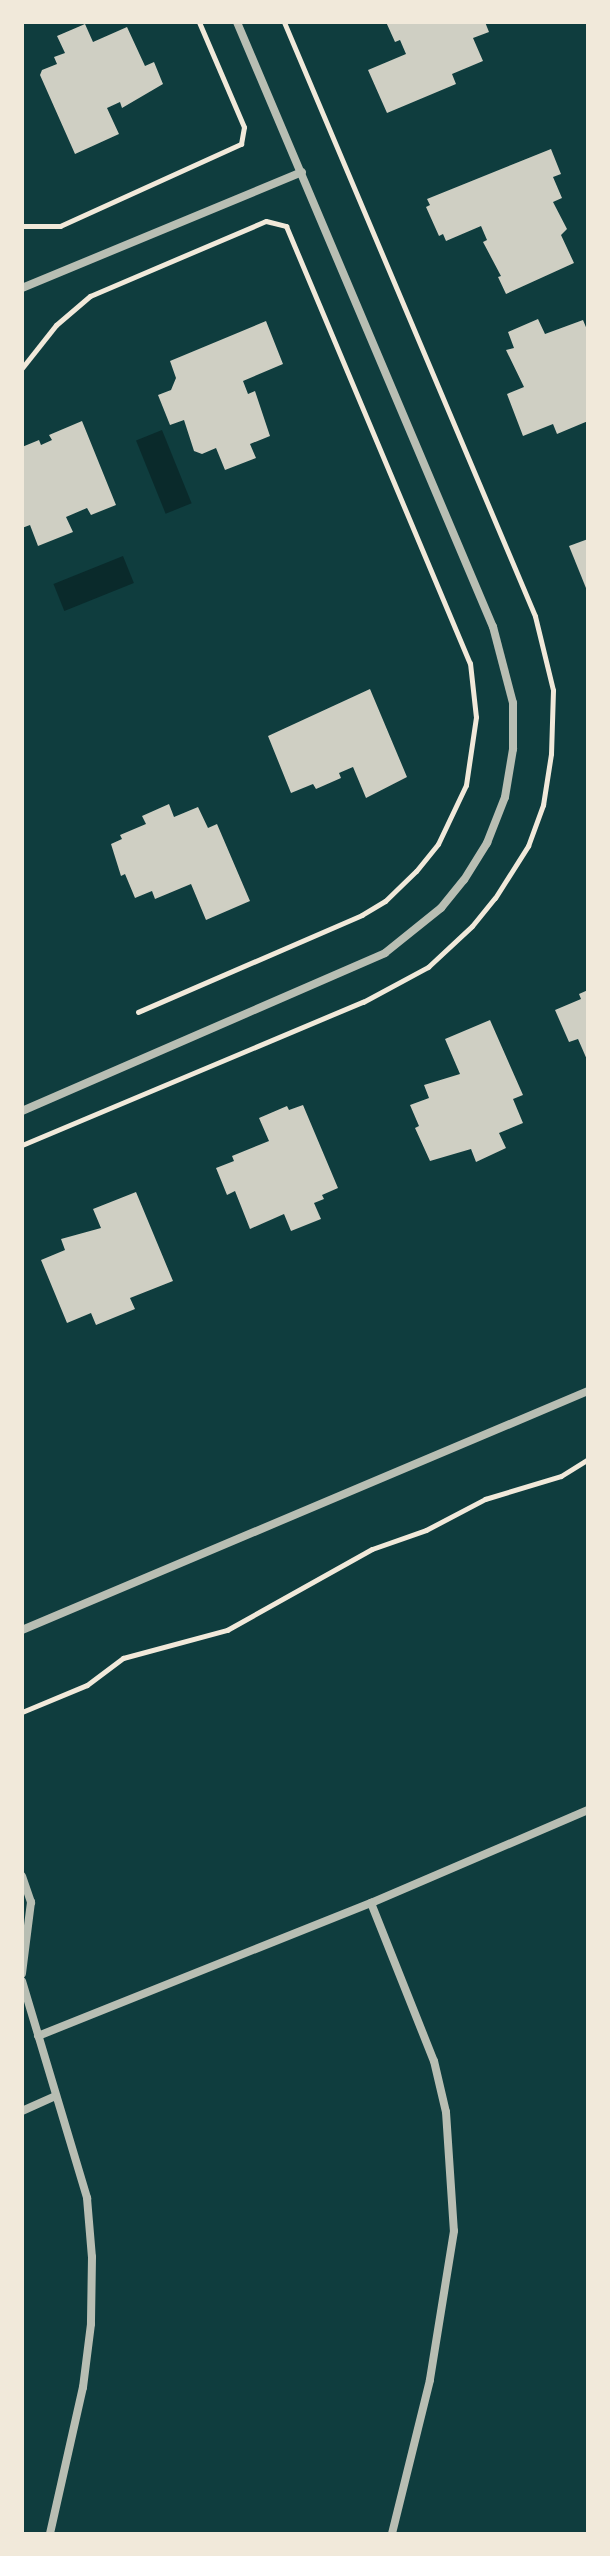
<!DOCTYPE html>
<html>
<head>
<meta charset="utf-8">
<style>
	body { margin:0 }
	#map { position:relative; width:610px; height:2556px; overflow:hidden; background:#0f3d3e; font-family:Rubik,sans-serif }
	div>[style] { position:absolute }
	.water>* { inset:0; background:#0a2a2b; transform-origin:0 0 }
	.building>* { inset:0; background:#cfcfc3 }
	.path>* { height:5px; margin:-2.5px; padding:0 2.5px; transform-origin:2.5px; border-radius:2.5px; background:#f1e9da }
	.minor>* { height:8px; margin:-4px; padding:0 4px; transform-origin:4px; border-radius:4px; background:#b8beb3 }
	span { translate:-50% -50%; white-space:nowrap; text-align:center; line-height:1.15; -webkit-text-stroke:6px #f1e9da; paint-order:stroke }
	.frame { position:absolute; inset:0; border:24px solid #f1e9da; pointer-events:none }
</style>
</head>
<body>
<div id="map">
	<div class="water">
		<div style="left:162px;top:430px;width:79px;height:28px;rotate:68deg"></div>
		<div style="left:123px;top:556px;width:29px;height:75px;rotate:68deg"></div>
	</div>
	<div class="building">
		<div style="clip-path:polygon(386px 22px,485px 22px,489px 32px,473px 38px,483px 61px,452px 74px,456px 84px,387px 113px,368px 70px,406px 54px,400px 40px,395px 42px)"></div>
		<div style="clip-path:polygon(85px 24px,93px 42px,127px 27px,145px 66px,154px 62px,163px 84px,122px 108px,120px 102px,107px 108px,119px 134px,75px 154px,40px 75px,42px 70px,57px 64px,54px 57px,65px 53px,57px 36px)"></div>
		<div style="clip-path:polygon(551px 149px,561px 174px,553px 177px,562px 198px,553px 202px,567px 229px,561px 235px,574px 263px,506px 294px,498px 277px,501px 276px,483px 242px,487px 240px,481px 226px,446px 241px,443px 234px,439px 236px,426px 207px,430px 205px,427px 199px)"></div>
		<div style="clip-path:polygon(538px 319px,545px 334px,583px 320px,588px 332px,588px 421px,557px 434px,553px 424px,523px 436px,507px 394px,524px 387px,506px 350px,514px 348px,508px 332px)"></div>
		<div style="clip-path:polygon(266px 321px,283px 364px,243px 381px,248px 394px,255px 391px,270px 436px,250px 444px,256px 458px,225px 470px,216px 448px,202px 454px,194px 451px,184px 420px,170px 425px,158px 395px,171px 390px,176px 378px,170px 361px)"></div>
		<div style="clip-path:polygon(82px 421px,116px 505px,91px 515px,87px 508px,66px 517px,73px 532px,38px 546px,30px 525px,22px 528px,22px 447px,39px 440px,41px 445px,52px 440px,49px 435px)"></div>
		<div style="clip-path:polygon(588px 539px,588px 593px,569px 546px)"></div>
		<div style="clip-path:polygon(370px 689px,407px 777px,366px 798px,353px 767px,339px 773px,341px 778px,316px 789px,313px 784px,291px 793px,268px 736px)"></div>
		<div style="clip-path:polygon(169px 804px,174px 817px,198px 807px,208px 828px,217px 824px,250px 901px,206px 920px,191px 884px,155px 899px,152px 891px,135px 898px,125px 874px,121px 876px,111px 844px,122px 839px,120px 835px,146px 824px,142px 816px)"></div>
		<div style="clip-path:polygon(588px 990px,588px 1062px,578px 1039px,569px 1042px,555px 1010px,581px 999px,579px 994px)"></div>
		<div style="clip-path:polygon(490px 1020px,523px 1095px,513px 1099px,523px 1123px,499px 1133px,506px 1148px,476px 1162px,471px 1149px,430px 1161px,415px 1128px,419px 1126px,410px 1105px,429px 1098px,424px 1085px,460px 1074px,445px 1039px)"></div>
		<div style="clip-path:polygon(303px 1105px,338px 1188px,322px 1195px,324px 1199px,314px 1203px,321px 1219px,291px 1231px,284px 1214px,250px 1229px,235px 1191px,227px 1195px,216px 1168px,234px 1161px,232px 1156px,269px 1141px,259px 1118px,287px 1106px,289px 1110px)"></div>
		<div style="clip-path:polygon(136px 1192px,173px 1281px,130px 1298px,135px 1309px,96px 1325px,91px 1313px,67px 1323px,41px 1260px,65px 1250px,61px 1239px,101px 1228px,93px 1209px)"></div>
	</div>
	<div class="path">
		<div style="left:22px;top:226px;width:38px"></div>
		<div style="left:60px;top:226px;width:199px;rotate:-24.4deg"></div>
		<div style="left:241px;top:144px;width:17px;rotate:-80deg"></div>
		<div style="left:244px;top:127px;width:114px;rotate:-113.2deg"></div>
		<div style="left:22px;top:368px;width:55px;rotate:-51.7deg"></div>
		<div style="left:56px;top:325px;width:45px;rotate:-40.5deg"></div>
		<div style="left:90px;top:296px;width:191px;rotate:-23.1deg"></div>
		<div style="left:266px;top:221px;width:21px;rotate:14deg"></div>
		<div style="left:286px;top:226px;width:474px;rotate:67.2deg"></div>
		<div style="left:470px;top:663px;width:54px;rotate:83.7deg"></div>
		<div style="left:476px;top:717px;width:69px;rotate:98.4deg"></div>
		<div style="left:466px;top:785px;width:65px;rotate:115.4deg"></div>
		<div style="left:438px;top:844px;width:35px;rotate:129deg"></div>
		<div style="left:416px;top:871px;width:43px;rotate:135.9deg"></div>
		<div style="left:385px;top:901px;width:27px;rotate:149deg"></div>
		<div style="left:362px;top:915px;width:244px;rotate:156.6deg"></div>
		<div style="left:22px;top:1145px;width:370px;rotate:-22.8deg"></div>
		<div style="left:363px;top:1002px;width:74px;rotate:-28.3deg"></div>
		<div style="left:428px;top:967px;width:60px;rotate:-43deg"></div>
		<div style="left:472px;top:926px;width:36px;rotate:-51deg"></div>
		<div style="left:495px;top:898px;width:62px;rotate:-57.6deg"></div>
		<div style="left:528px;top:846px;width:44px;rotate:-69.9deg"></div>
		<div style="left:543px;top:805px;width:52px;rotate:-81.1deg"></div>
		<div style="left:551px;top:754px;width:64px;rotate:-88.2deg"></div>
		<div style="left:553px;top:690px;width:76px;rotate:-103.7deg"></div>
		<div style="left:535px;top:616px;width:645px;rotate:-112.91deg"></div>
		<div style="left:22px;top:1712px;width:70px;rotate:-22.6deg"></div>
		<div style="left:87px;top:1685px;width:45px;rotate:-36.9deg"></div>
		<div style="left:123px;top:1658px;width:108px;rotate:-15.1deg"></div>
		<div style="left:227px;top:1630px;width:166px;rotate:-29.2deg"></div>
		<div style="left:372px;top:1549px;width:57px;rotate:-19.4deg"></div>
		<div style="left:426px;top:1530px;width:67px;rotate:-27.7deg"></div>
		<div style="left:485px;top:1499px;width:79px;rotate:-16.8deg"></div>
		<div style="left:561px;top:1476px;width:32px;rotate:-32deg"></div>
	</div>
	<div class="minor">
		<div style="left:22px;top:288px;width:303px;rotate:-22.5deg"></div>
		<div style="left:22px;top:1111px;width:396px;rotate:-23.5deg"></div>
		<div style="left:385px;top:953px;width:72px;rotate:-38.8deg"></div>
		<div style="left:441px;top:908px;width:36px;rotate:-51deg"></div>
		<div style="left:464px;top:880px;width:44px;rotate:-58.1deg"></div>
		<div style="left:487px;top:843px;width:49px;rotate:-68.6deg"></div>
		<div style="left:505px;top:797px;width:49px;rotate:-80.5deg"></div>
		<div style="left:513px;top:749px;width:46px;rotate:-90deg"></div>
		<div style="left:513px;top:703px;width:79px;rotate:-104.7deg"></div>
		<div style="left:493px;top:627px;width:657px;rotate:-112.94deg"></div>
		<div style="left:22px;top:1630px;width:614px;rotate:-22.89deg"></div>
		<div style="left:22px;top:1876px;width:28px;rotate:71deg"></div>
		<div style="left:31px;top:1902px;width:72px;rotate:97.2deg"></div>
		<div style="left:371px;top:1903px;width:170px;rotate:68.3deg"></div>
		<div style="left:434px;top:2061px;width:52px;rotate:76.8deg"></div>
		<div style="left:446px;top:2112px;width:119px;rotate:86.2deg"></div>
		<div style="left:454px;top:2231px;width:151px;rotate:99.2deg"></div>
		<div style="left:430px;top:2380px;width:159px;rotate:103.9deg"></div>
		<div style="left:22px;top:1981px;width:227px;rotate:73.3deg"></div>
		<div style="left:87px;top:2198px;width:59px;rotate:85.2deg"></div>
		<div style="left:92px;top:2257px;width:67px;rotate:90.9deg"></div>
		<div style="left:91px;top:2324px;width:64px;rotate:97.2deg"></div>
		<div style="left:83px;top:2387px;width:151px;rotate:102.7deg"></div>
		<div style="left:38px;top:2036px;width:359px;rotate:-21.8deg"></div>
		<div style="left:371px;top:1903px;width:236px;rotate:-23.2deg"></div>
		<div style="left:22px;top:2111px;width:37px;rotate:-24deg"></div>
	</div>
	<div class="frame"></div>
</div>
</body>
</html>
